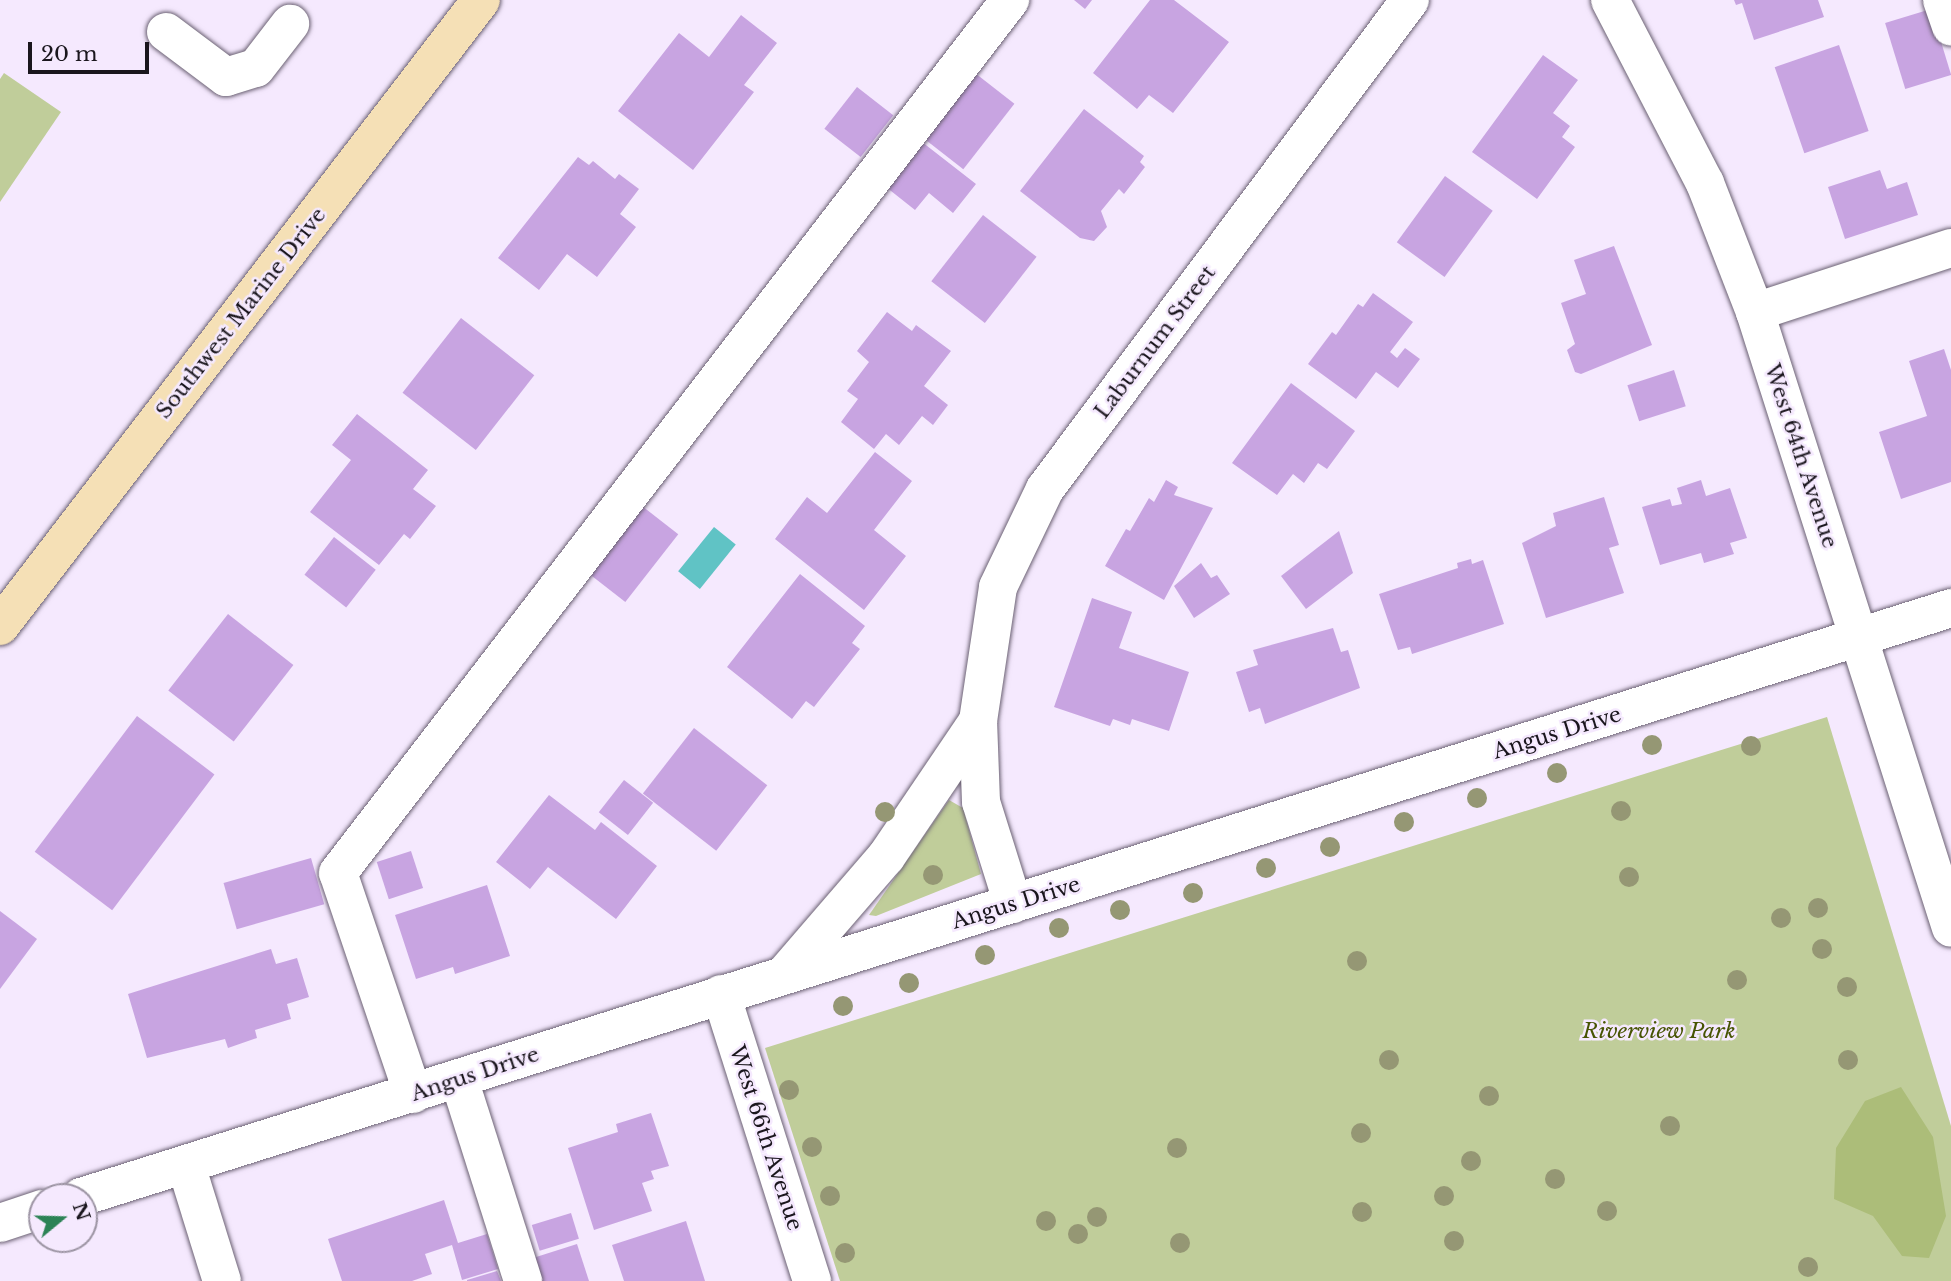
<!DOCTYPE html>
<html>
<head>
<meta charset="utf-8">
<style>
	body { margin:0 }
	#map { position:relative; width:1951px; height:1281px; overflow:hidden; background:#f5e9fe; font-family:"Libre Baskerville",serif }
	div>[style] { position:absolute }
	.green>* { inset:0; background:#c0cd9a }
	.forest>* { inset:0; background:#acbd79 }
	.water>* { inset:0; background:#60c3c5; transform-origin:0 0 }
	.building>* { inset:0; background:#c8a4e1; transform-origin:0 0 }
	.roads { filter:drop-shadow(0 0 2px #6b6173) drop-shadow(0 0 2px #6b6173) }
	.minor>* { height:38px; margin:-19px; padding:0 19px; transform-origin:19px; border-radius:19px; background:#fff }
	.major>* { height:38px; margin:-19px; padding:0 19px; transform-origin:19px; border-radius:19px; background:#f5e0b6 }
	.trees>* { width:20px; height:20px; margin:-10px; border-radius:50%; background:#959774 }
	span { translate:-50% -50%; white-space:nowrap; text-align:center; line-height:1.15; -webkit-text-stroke:5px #f5e9fe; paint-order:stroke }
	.street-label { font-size:21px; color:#1a161d }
	.park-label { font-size:21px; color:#475403; font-style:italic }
	.north { position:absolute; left:28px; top:1183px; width:70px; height:70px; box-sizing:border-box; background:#f5e9fe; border:2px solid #9d95a4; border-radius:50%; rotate:71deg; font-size:19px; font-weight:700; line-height:28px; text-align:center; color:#1a161d }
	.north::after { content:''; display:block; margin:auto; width:24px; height:32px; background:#2c8356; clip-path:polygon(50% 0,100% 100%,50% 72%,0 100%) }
	.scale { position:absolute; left:28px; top:42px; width:121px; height:32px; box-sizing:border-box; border:4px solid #1a161d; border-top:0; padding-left:9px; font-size:21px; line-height:24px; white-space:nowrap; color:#1a161d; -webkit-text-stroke:5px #f5e9fe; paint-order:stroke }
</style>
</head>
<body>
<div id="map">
	<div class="green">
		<div style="clip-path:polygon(4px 73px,61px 112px,0 202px,0 79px)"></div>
		<div style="clip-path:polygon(1827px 717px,1951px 1126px,1951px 1281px,840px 1281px,765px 1048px)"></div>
		<div style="clip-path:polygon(949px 800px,963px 808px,981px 874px,876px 916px,869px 915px)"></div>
	</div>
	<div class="forest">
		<div style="clip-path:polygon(1901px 1087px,1933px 1137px,1946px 1216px,1929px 1258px,1902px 1256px,1873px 1216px,1834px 1199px,1836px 1148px,1865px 1101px)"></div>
	</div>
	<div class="water">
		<div style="left:714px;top:527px;width:28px;height:57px;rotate:39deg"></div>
	</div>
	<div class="building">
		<div style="clip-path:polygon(1074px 0,1092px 0,1085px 9px)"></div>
		<div style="clip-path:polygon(1150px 0,1174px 0,1229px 42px,1173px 113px,1149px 95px,1137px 109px,1093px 73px)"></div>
		<div style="clip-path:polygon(1734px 0,1818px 0,1824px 17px,1754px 40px,1742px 3px,1736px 5px)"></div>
		<div style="left:1931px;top:9px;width:69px;height:48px;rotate:73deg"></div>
		<div style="clip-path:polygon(741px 15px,777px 43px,744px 85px,754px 92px,693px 170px,618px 111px,679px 33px,709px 57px)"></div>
		<div style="left:1839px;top:45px;width:91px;height:68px;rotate:71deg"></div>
		<div style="clip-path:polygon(1543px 55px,1578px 80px,1553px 113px,1570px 126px,1562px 137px,1575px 147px,1537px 199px,1472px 152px)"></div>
		<div style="left:975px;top:73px;width:50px;height:83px;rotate:38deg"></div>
		<div style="left:857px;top:87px;width:46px;height:53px;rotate:38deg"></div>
		<div style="clip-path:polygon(1084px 109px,1144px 156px,1140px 162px,1145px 167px,1124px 194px,1119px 189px,1101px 211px,1107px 227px,1094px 241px,1080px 238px,1020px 191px)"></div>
		<div style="clip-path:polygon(922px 142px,976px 184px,953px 213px,929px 193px,915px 210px,886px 187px)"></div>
		<div style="clip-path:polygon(578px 157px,589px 165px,593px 161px,615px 179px,619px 174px,639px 189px,620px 214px,636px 227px,597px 277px,567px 254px,539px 290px,498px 258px)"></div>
		<div style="clip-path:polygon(1880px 170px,1887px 189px,1907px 182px,1918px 215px,1845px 239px,1828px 187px)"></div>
		<div style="left:1445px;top:176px;width:59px;height:82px;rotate:36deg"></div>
		<div style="left:983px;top:215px;width:68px;height:84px;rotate:38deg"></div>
		<div style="clip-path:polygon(1614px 246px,1652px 345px,1581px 374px,1575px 372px,1567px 350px,1575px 344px,1561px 303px,1586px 294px,1574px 260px)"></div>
		<div style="clip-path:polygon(1373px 293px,1413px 322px,1390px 352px,1397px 358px,1405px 348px,1420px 359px,1398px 388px,1376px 372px,1356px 399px,1308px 364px,1332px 332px,1336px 335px,1358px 304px,1363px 307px)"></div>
		<div style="clip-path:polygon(887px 312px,912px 331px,916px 325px,951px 351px,924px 386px,948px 405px,933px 425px,922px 416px,899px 445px,886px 434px,874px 449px,841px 422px,858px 399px,847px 391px,869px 362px,857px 351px)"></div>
		<div style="left:461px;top:318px;width:93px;height:95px;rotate:38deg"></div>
		<div style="clip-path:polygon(1944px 349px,1951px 370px,1951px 482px,1901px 499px,1879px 432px,1927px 416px,1909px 361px)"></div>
		<div style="left:1674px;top:370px;width:38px;height:49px;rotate:72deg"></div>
		<div style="clip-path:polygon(1291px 383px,1355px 431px,1327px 469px,1318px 463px,1304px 483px,1293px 474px,1277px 495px,1232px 463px)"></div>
		<div style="clip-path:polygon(357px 414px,428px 470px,413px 489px,436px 506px,410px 539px,404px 534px,379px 565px,310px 512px,351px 460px,332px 445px)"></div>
		<div style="clip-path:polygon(875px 452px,912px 481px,874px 530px,906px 556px,864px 610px,775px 539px,807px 497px,827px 513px)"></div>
		<div style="clip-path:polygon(1166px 480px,1178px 487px,1174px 495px,1213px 508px,1164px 600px,1105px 566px,1126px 529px,1130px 531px,1149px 498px,1154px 502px)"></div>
		<div style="clip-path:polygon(1701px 480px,1706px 496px,1730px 488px,1747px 538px,1730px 543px,1734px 554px,1704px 563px,1701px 553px,1660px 565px,1642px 507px,1670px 499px,1672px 506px,1682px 504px,1677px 488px)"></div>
		<div style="clip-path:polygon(1604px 497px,1619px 545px,1609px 548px,1624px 593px,1546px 618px,1522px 543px,1556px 526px,1553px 513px)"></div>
		<div style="left:642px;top:506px;width:46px;height:86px;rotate:38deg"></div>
		<div style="clip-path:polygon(1339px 531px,1353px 573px,1306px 609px,1281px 576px)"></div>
		<div style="left:334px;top:537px;width:53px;height:48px;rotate:38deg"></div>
		<div style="clip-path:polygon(1471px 559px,1472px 564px,1483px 560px,1504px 624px,1412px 654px,1410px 647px,1398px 650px,1379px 594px,1458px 568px,1457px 563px)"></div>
		<div style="clip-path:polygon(1201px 563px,1211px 578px,1217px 575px,1230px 594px,1194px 618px,1174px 586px)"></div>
		<div style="clip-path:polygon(800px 574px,865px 626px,852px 643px,860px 649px,814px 707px,806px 701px,792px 719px,727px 667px)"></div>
		<div style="clip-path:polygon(1092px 598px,1132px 612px,1119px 648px,1189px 672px,1169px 731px,1132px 719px,1130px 725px,1113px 719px,1110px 726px,1054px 707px)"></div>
		<div style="left:228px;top:614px;width:83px;height:97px;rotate:38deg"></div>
		<div style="clip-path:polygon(1333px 628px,1341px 652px,1348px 650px,1360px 688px,1265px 724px,1260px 708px,1249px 712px,1236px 672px,1258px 665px,1253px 650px)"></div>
		<div style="left:137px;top:716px;width:97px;height:170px;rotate:37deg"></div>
		<div style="left:694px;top:728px;width:93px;height:83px;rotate:38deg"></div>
		<div style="left:624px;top:780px;width:37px;height:41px;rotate:38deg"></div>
		<div style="clip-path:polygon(549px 795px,595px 830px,601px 822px,657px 866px,616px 919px,548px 867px,530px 889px,496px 862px)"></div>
		<div style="left:411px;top:851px;width:39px;height:36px;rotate:72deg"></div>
		<div style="left:311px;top:858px;width:48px;height:91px;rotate:74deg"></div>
		<div style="clip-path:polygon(487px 885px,510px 956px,455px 974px,453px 967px,416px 979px,395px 915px)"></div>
		<div style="clip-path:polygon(0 911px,37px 939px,0 989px)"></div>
		<div style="clip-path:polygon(271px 949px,276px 964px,297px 958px,309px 997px,287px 1004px,291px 1019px,255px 1030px,257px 1038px,228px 1048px,225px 1039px,147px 1058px,128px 994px)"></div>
		<div style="clip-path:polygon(651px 1113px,669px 1166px,651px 1171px,654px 1179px,642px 1183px,652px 1211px,594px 1230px,568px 1148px,618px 1132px,616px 1124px)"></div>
		<div style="clip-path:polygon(444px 1200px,458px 1243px,487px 1234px,498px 1269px,462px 1280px,452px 1245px,425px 1254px,432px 1274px,412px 1281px,342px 1281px,328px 1239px)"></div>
		<div style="left:571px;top:1213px;width:27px;height:41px;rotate:73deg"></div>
		<div style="clip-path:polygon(686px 1221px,705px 1281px,624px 1281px,612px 1245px)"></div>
		<div style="clip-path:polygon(577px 1244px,589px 1281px,540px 1281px,533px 1258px)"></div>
		<div style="clip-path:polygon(497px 1271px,501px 1281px,467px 1281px,467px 1280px)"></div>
	</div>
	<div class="roads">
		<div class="minor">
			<div style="left:1610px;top:0;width:206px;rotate:62.6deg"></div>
			<div style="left:1705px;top:183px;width:138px;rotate:68.8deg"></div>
			<div style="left:1755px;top:312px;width:646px;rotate:72.35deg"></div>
			<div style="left:1942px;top:0;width:28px;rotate:71deg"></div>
			<div style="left:166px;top:32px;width:75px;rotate:36.9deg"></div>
			<div style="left:226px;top:77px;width:31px;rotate:-17deg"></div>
			<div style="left:256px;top:68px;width:56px;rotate:-52.3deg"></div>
			<div style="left:1755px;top:312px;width:206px;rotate:-18.1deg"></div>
			<div style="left:1013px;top:904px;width:107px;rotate:-107.4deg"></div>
			<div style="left:981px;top:802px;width:81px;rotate:-92.1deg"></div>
			<div style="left:978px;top:721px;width:135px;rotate:-81.5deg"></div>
			<div style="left:998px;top:587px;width:109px;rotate:-64.4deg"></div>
			<div style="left:1045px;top:489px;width:610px;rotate:-53.26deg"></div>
			<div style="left:784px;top:975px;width:156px;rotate:-49.2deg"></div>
			<div style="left:886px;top:857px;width:164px;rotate:-55.9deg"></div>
			<div style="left:721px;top:994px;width:301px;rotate:72.4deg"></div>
			<div style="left:459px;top:1079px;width:212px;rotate:72.4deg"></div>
			<div style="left:413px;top:1094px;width:233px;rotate:-108.7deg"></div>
			<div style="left:338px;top:873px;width:1102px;rotate:-52.41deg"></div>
			<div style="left:186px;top:1165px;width:121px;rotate:72.8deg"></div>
			<div style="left:81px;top:1197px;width:1961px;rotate:-17.48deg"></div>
			<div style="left:0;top:1223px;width:44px;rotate:-18.4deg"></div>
		</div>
		<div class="major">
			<div style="left:0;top:626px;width:789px;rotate:-52.46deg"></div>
		</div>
	</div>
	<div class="trees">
		<div style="left:1652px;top:745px"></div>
		<div style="left:1751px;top:746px"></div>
		<div style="left:1557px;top:773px"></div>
		<div style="left:1477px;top:798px"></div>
		<div style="left:1621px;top:811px"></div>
		<div style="left:885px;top:812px"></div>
		<div style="left:1404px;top:822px"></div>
		<div style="left:1330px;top:847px"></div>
		<div style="left:1266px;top:868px"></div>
		<div style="left:933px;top:875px"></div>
		<div style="left:1629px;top:877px"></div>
		<div style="left:1193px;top:893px"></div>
		<div style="left:1818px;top:908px"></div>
		<div style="left:1120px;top:910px"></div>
		<div style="left:1781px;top:918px"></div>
		<div style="left:1059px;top:928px"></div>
		<div style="left:1822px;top:949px"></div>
		<div style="left:985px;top:955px"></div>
		<div style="left:1357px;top:961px"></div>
		<div style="left:1737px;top:980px"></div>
		<div style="left:909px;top:983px"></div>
		<div style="left:1847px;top:987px"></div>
		<div style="left:843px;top:1006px"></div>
		<div style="left:1389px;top:1060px"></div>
		<div style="left:1848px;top:1060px"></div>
		<div style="left:789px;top:1090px"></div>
		<div style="left:1489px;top:1096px"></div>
		<div style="left:1670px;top:1126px"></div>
		<div style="left:1361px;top:1133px"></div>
		<div style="left:812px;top:1147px"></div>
		<div style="left:1177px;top:1148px"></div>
		<div style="left:1471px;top:1161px"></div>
		<div style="left:1555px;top:1179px"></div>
		<div style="left:830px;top:1196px"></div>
		<div style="left:1444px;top:1196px"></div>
		<div style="left:1607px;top:1211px"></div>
		<div style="left:1362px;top:1212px"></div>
		<div style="left:1097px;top:1217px"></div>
		<div style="left:1046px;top:1221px"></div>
		<div style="left:1078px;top:1234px"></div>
		<div style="left:1454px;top:1241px"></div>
		<div style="left:1180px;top:1243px"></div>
		<div style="left:845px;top:1253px"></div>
		<div style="left:1808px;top:1267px"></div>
	</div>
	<div class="street-label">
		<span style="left:241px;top:313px;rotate:-52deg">Southwest Marine Drive</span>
		<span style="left:1155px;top:342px;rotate:-53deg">Laburnum Street</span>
		<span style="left:1801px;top:456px;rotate:72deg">West 64th Avenue</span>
		<span style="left:1557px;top:733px;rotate:-17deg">Angus Drive</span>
		<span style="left:1016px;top:903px;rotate:-17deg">Angus Drive</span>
		<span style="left:475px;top:1074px;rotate:-18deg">Angus Drive</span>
		<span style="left:766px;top:1138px;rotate:72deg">West 66th Avenue</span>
	</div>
	<div class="park-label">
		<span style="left:1659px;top:1031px">Riverview Park</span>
	</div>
	<div class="north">N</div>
	<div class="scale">20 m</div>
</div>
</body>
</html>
